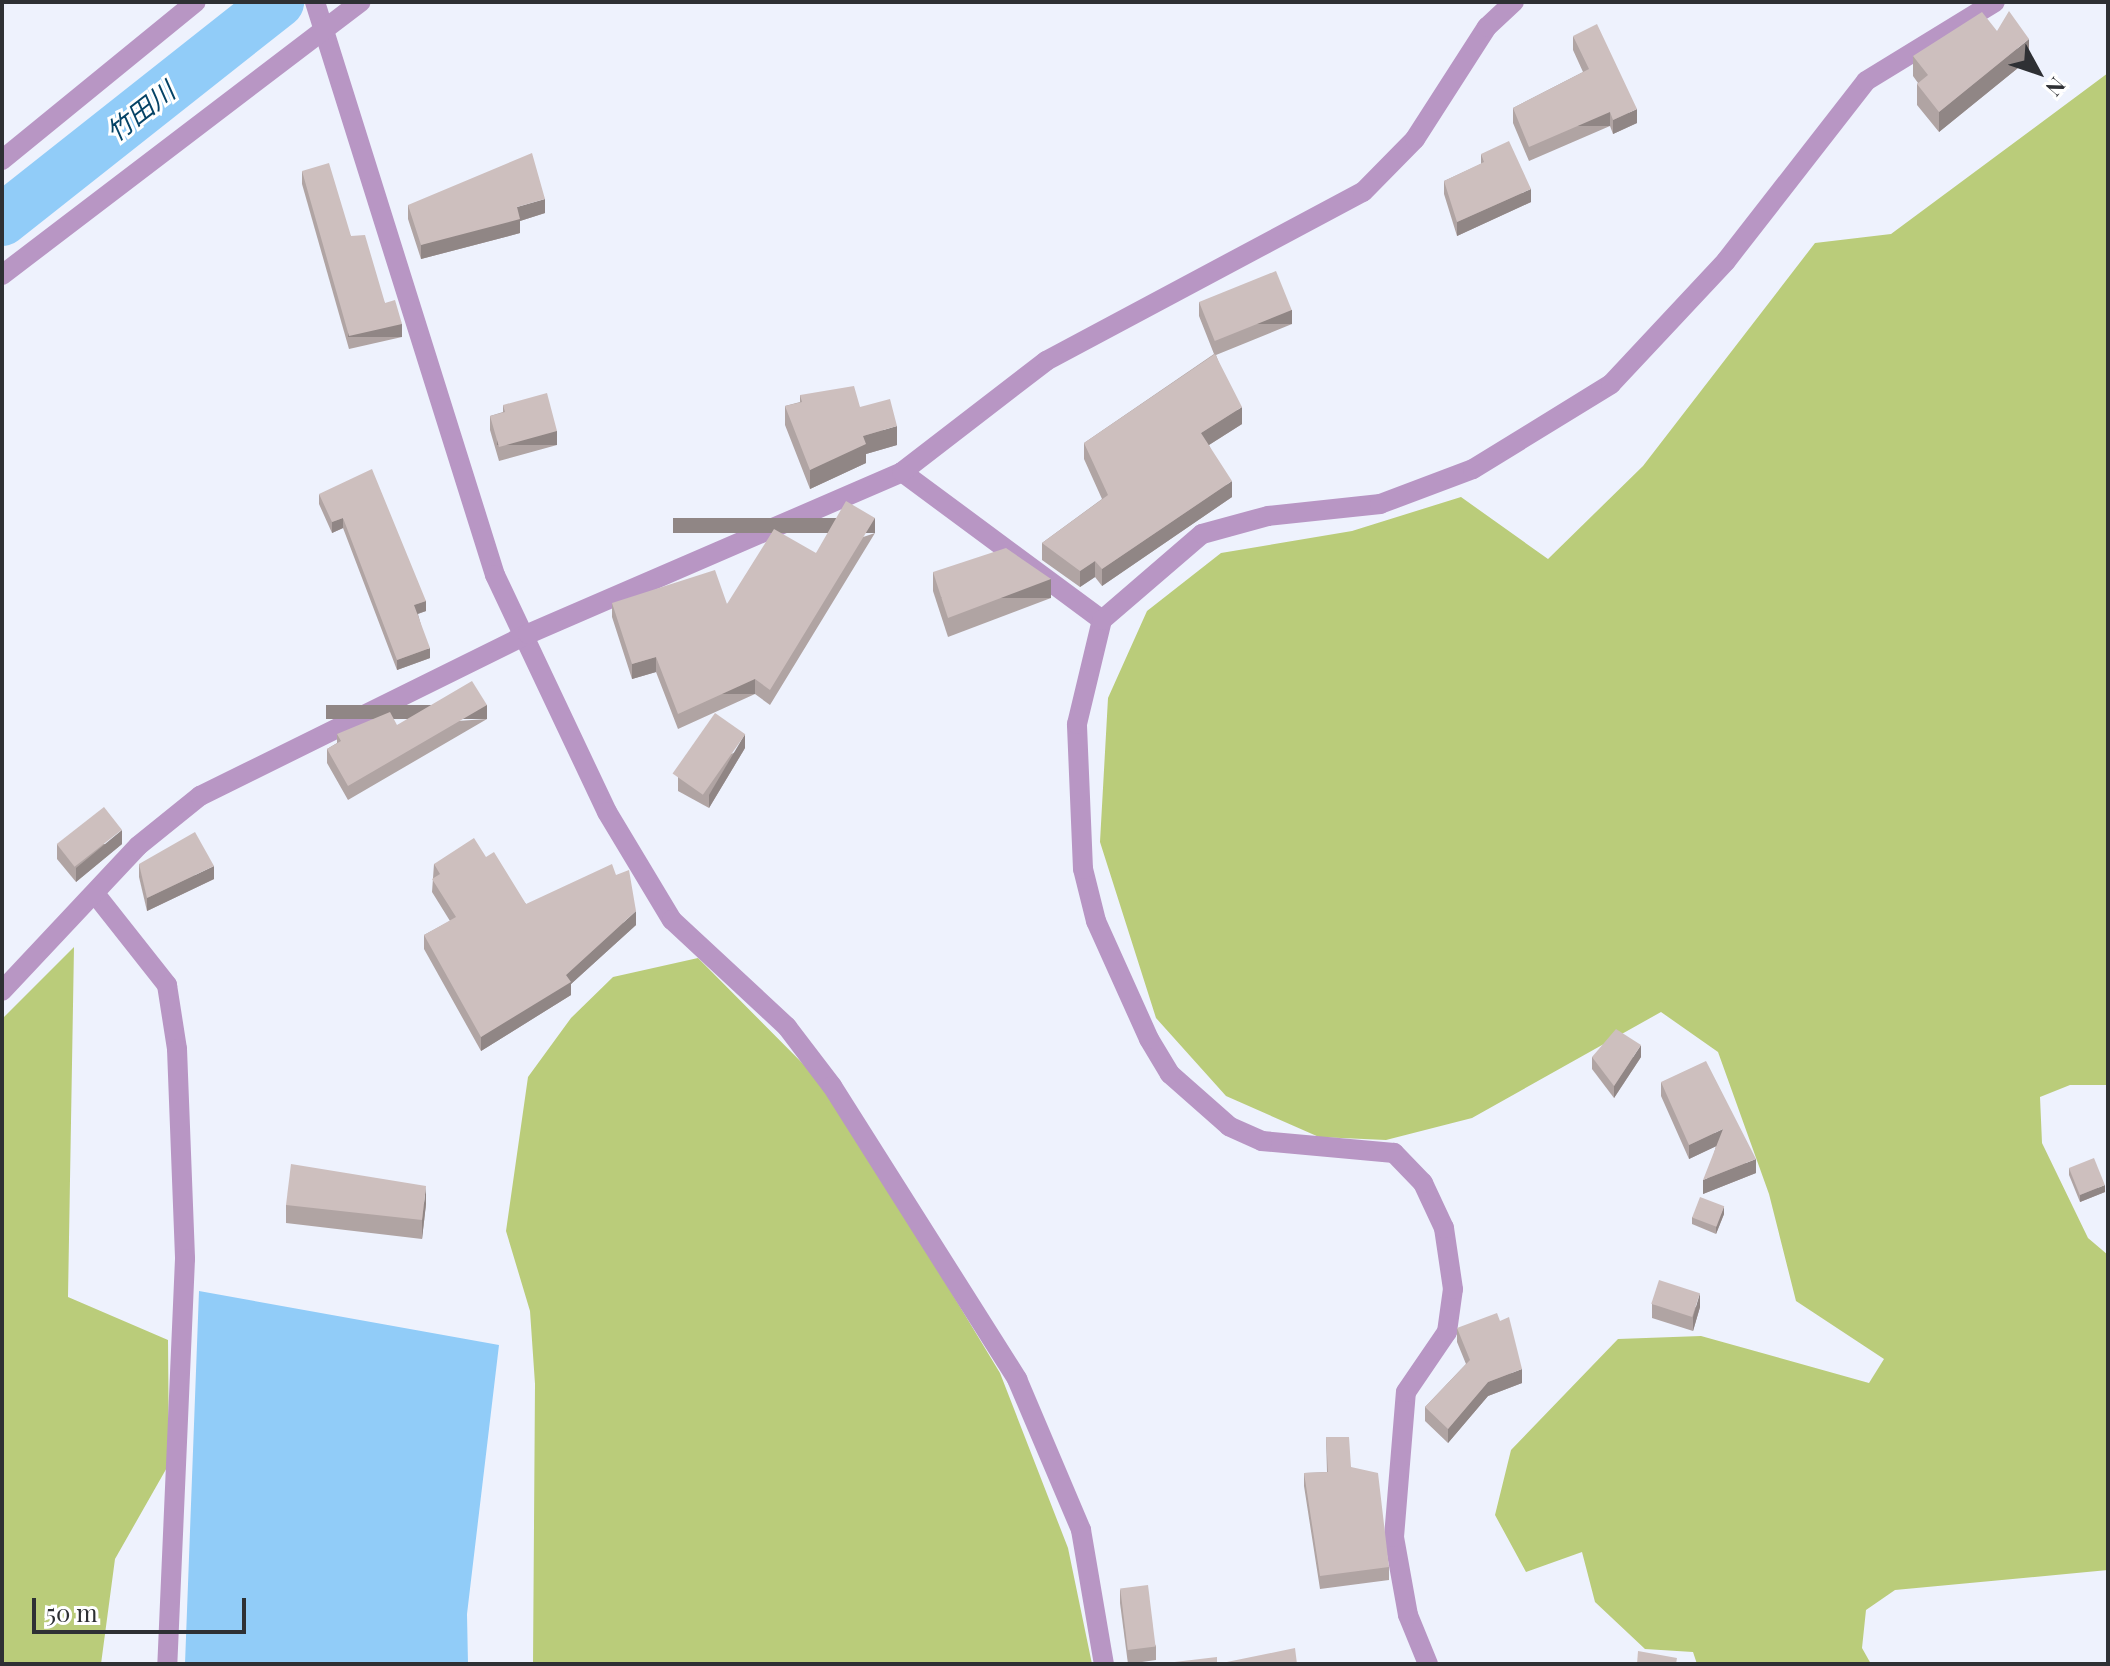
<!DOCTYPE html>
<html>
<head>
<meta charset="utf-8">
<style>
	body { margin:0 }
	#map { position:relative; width:2110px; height:1666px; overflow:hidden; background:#eef2fd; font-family:"Playfair Display","Noto Sans JP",serif }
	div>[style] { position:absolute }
	.forest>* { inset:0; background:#bacc7a }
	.water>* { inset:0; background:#91ccf8 }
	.river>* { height:52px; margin:-26px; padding:0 26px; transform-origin:26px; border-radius:26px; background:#91ccf8 }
	.minor>* { height:20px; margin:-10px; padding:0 10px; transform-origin:10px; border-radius:10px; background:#b896c4 }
	.wall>* { inset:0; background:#b0a4a3 }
	.shaded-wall>* { inset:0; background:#908685; transform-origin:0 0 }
	.building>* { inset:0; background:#cdbfbe; transform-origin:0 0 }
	span { translate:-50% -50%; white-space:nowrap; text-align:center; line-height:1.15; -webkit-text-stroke:6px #fff; paint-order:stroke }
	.water-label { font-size:26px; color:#054366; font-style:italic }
	.frame { position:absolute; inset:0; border:4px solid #2e3034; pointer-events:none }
	.north { position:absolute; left:1998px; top:32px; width:80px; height:80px; -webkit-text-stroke:6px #fff; paint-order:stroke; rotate:130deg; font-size:22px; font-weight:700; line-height:32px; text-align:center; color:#2e3034 }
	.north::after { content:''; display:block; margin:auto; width:28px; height:36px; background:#2e3034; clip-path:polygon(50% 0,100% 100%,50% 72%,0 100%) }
	.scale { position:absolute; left:32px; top:1598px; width:214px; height:36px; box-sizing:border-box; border:4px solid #2e3034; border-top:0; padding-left:10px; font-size:24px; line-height:28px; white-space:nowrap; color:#2e3034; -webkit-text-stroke:6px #fff; paint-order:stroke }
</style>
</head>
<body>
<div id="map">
	<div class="forest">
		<div style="clip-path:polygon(2108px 73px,2108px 1085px,2070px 1085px,2040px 1097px,2042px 1143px,2088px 1238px,2108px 1255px,2108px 1570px,1895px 1590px,1866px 1610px,1862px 1648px,1871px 1664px,1697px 1664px,1693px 1652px,1645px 1649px,1595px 1602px,1582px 1552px,1526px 1572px,1495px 1515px,1511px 1450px,1618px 1339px,1701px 1336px,1869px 1383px,1884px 1359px,1796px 1301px,1769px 1194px,1718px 1052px,1661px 1012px,1472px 1118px,1386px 1140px,1319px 1137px,1226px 1096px,1156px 1018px,1100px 842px,1108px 698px,1147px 611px,1221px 553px,1352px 531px,1461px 497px,1548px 559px,1643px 466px,1815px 243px,1891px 234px)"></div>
		<div style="clip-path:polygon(74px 947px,68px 1297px,168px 1340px,169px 1464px,115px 1559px,101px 1664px,2px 1664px,2px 1019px)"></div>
		<div style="clip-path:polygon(698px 958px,829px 1090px,1000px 1373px,1068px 1548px,1092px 1664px,533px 1664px,535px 1384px,530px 1311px,506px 1231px,528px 1077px,571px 1018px,613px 977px)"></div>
	</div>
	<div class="water">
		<div style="clip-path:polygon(199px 1291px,499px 1345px,467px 1614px,468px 1664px,185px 1664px)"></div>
	</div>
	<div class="river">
		<div style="left:2px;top:220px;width:352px;rotate:-38.3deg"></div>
	</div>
	<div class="minor">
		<div style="left:315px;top:2px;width:601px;rotate:72.56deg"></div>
		<div style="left:495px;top:575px;width:262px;rotate:64.7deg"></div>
		<div style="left:607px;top:812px;width:126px;rotate:59deg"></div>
		<div style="left:672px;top:920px;width:157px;rotate:42.9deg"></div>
		<div style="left:787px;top:1027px;width:74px;rotate:52.7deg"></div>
		<div style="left:832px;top:1086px;width:347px;rotate:57.7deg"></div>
		<div style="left:1017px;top:1379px;width:164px;rotate:67deg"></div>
		<div style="left:1081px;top:1530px;width:136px;rotate:80.3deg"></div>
		<div style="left:2px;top:160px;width:250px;rotate:-39.2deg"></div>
		<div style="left:2px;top:275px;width:451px;rotate:-37.3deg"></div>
		<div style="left:902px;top:472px;width:249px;rotate:36.5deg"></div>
		<div style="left:96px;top:895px;width:115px;rotate:51.7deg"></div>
		<div style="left:167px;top:985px;width:65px;rotate:81.1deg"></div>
		<div style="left:177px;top:1049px;width:210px;rotate:87.8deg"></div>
		<div style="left:185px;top:1259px;width:405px;rotate:92.5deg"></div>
		<div style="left:2px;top:991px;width:199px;rotate:-46.8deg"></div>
		<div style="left:138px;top:846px;width:80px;rotate:-38.9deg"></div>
		<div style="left:200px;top:796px;width:366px;rotate:-26.3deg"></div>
		<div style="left:528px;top:634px;width:408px;rotate:-23.4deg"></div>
		<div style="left:902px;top:472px;width:182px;rotate:-37.6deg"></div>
		<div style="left:1046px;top:361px;width:359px;rotate:-28.1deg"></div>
		<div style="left:1363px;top:192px;width:74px;rotate:-45.5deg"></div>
		<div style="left:1415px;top:139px;width:133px;rotate:-57.3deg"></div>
		<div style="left:1487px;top:27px;width:37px;rotate:-43deg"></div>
		<div style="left:1428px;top:1664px;width:53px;rotate:-112.2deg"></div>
		<div style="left:1408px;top:1615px;width:79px;rotate:-100.2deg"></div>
		<div style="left:1394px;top:1537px;width:145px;rotate:-85.3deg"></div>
		<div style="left:1406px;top:1392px;width:73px;rotate:-55.7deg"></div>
		<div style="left:1447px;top:1332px;width:43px;rotate:-82.1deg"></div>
		<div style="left:1453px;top:1289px;width:62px;rotate:-98.4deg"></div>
		<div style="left:1444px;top:1228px;width:50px;rotate:-115deg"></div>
		<div style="left:1423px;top:1183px;width:42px;rotate:-134deg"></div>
		<div style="left:1394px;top:1153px;width:133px;rotate:-174.8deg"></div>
		<div style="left:1262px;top:1141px;width:36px;rotate:-156deg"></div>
		<div style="left:1229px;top:1126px;width:79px;rotate:-138.6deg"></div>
		<div style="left:1170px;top:1074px;width:41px;rotate:-121deg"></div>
		<div style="left:1149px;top:1039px;width:129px;rotate:-114.2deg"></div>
		<div style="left:1096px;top:921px;width:54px;rotate:-104deg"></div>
		<div style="left:1083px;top:869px;width:145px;rotate:-92.4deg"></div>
		<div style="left:1077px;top:724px;width:107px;rotate:-76.5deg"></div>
		<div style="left:1102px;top:620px;width:132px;rotate:-40.7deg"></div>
		<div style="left:1202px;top:534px;width:68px;rotate:-15.3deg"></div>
		<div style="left:1268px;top:516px;width:113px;rotate:-6.1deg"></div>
		<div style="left:1380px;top:504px;width:99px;rotate:-20.6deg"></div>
		<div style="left:1473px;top:469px;width:162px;rotate:-31.6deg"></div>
		<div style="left:1611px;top:384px;width:168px;rotate:-46.9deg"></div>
		<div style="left:1726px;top:261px;width:228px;rotate:-52.1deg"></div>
		<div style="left:1866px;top:81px;width:151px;rotate:-31.5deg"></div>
	</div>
	<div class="wall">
		<div style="clip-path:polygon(1997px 31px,2029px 59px,1939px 132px,1917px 105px,1917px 84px,1918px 83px,1913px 76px,1913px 56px)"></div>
		<div style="clip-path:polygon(1573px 36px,1637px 123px,1613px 134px,1610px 126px,1529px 161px,1513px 123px,1513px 108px,1583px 72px,1573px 50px)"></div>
		<div style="clip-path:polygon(1481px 154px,1531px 202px,1457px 236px,1444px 194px,1444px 181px,1481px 164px)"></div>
		<div style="clip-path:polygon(302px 171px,351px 236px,402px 337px,349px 349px,302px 184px)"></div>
		<div style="clip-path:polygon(408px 205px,545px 213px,520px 221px,520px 233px,421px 259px,408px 219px)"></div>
		<div style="clip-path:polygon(1199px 302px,1292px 324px,1216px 355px,1242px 424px,1209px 445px,1232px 497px,1102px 586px,1095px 577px,1080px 587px,1042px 560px,1042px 543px,1102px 499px,1084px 459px,1084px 443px,1214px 354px,1199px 316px)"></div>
		<div style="clip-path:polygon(800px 395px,860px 407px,897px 445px,866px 454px,866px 463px,810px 489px,785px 425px,785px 406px,800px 402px)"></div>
		<div style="clip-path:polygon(503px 405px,557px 445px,499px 461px,490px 430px,490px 416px,503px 412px)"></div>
		<div style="clip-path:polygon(319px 494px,426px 601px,426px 611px,418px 614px,430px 658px,397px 670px,343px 528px,332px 533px,319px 504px)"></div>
		<div style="clip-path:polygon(875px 533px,770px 705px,755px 694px,678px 729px,656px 672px,632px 679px,612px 617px,612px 603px,727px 604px,816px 553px)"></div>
		<div style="clip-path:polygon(933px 572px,1051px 598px,948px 637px,933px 591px)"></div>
		<div style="clip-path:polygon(487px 719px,348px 800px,327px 763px,327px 749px,337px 743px,337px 734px,397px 725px)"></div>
		<div style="clip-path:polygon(745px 748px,709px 808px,678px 791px,678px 777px)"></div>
		<div style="clip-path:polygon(57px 844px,122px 844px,76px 882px,57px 859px)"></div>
		<div style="clip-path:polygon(486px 857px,526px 904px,636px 925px,571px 984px,571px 995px,481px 1051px,424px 949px,424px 935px,450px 921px,432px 892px,434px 864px)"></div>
		<div style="clip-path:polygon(139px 864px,214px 879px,147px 911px,139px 877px)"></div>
		<div style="clip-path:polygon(1592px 1057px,1641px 1057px,1614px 1098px,1592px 1069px)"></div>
		<div style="clip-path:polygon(1661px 1082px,1756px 1173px,1703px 1194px,1716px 1146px,1689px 1159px,1661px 1096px)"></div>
		<div style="clip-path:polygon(2069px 1168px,2105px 1192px,2080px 1202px,2069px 1175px)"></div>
		<div style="clip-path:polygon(426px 1204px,422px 1239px,286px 1223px,286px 1205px)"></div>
		<div style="clip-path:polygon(1724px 1214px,1716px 1234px,1692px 1224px,1692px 1217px)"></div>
		<div style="clip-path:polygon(1652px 1304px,1700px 1307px,1693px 1331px,1652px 1318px)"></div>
		<div style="clip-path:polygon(1457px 1328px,1522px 1383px,1488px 1396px,1448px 1443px,1425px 1421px,1425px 1407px,1466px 1364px,1457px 1342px)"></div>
		<div style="clip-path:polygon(1326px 1437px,1351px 1467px,1389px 1567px,1389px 1580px,1320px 1589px,1304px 1486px,1304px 1473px,1327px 1472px)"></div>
		<div style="clip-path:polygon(1120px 1589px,1156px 1646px,1156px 1660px,1128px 1664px,1120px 1603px)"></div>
	</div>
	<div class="shaded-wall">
		<div style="clip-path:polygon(2029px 39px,2029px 59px,1939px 132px,1939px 112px)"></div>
		<div style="clip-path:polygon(1637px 109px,1637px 123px,1613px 134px,1613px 120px)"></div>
		<div style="left:1610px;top:112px;width:14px;height:88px;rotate:90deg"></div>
		<div style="clip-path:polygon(1531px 189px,1531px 202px,1457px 236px,1457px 222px)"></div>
		<div style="clip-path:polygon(545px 199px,545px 213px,520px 221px,520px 233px,421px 259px,421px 245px,517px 207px)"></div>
		<div style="left:1292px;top:310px;width:14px;height:83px;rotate:90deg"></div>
		<div style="left:402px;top:324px;width:13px;height:54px;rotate:90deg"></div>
		<div style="clip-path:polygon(1242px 407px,1242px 424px,1201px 450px,1201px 433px)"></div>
		<div style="clip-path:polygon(897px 426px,897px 445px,866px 454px,866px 463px,810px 489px,810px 470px,863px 436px)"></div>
		<div style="left:557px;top:431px;width:14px;height:60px;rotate:90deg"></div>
		<div style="clip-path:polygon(1232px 481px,1232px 497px,1102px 586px,1102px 569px)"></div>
		<div style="clip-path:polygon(343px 518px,343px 528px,332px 533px,332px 522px)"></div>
		<div style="left:875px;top:518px;width:15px;height:202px;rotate:90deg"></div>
		<div style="clip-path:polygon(1095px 561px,1095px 577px,1080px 587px,1080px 571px)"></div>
		<div style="left:1051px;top:579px;width:19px;height:110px;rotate:90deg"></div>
		<div style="clip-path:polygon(426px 601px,426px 611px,414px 615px,414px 605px)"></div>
		<div style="clip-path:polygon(430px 648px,430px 658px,397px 670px,397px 660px)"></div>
		<div style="clip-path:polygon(656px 657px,656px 672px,632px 679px,632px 664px)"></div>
		<div style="left:755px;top:679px;width:15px;height:85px;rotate:90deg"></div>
		<div style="left:487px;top:705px;width:14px;height:161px;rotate:90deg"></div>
		<div style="clip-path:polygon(745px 734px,745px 748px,709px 808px,709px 795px)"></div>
		<div style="clip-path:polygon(122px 830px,122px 844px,76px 882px,76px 868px)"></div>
		<div style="clip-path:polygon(214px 866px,214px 879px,147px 911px,147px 898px)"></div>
		<div style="clip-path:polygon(636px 911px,636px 925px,571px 984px,571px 995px,481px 1051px,481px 1037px,566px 975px)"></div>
		<div style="clip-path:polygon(1641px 1045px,1641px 1057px,1614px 1098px,1614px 1086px)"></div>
		<div style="clip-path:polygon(1723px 1129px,1723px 1143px,1689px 1159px,1689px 1145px)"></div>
		<div style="clip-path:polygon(1756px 1159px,1756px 1173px,1703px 1194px,1703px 1180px)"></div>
		<div style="clip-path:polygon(2105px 1185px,2105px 1192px,2080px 1202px,2080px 1195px)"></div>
		<div style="clip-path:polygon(426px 1186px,426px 1204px,422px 1239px,422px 1220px)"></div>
		<div style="clip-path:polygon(1724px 1206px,1724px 1214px,1716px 1234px,1716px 1226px)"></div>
		<div style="clip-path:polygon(1700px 1293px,1700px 1307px,1693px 1331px,1693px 1317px)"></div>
		<div style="clip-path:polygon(1522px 1369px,1522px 1383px,1488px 1396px,1448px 1443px,1448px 1429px,1488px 1382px)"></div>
	</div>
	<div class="building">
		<div style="clip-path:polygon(2009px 11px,2029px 39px,1939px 112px,1917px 84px,1928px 75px,1913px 56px,1982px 12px,1997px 31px)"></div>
		<div style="clip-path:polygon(1597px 24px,1637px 109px,1613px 120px,1610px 112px,1529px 147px,1513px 108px,1589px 69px,1573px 36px)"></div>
		<div style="clip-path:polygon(1509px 141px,1531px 189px,1457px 222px,1444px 181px,1484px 162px,1481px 154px)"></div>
		<div style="clip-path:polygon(532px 153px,545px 199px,517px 207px,520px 219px,421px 245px,408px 205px)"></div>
		<div style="clip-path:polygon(329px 163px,351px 236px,365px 235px,385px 303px,395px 300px,402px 324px,349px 336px,302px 171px)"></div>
		<div style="left:1276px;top:271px;width:42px;height:83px;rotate:68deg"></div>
		<div style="clip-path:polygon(1215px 354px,1242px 407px,1201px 433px,1232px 481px,1102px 569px,1095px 561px,1080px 571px,1042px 543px,1108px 495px,1084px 443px)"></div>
		<div style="clip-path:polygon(854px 386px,860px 407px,890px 399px,897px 426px,863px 436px,866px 444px,810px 470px,785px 406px,802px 402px,800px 395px)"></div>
		<div style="clip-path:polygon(547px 393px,557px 431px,499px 447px,490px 416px,505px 412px,503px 405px)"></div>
		<div style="clip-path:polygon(372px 469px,426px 601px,414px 605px,430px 648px,397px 660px,343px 518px,332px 522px,319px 494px)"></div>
		<div style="clip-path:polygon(846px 501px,875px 518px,770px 690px,755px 679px,678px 714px,656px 657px,632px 664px,612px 603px,715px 570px,727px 604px,774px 529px,816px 553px)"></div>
		<div style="clip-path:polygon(1006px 548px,1051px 579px,948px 618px,933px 572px)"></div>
		<div style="clip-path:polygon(472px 681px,487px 705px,348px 786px,327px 749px,341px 741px,337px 734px,390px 712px,397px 725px)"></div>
		<div style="left:715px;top:713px;width:37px;height:74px;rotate:35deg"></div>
		<div style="left:104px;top:807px;width:29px;height:60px;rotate:52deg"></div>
		<div style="clip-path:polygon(195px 832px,214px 866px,147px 898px,139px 864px)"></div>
		<div style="clip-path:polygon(474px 838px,486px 857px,494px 852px,526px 904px,612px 864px,616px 875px,629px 870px,636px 911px,566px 975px,571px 982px,481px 1037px,424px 935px,456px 917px,432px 879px,440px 874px,434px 864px)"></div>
		<div style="clip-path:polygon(1616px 1029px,1641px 1045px,1614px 1086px,1592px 1057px)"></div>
		<div style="clip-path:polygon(1706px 1061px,1756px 1159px,1703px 1180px,1723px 1129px,1689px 1145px,1661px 1082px)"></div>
		<div style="left:2094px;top:1158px;width:29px;height:27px;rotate:68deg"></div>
		<div style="clip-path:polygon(291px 1164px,426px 1186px,422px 1220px,286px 1205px)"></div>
		<div style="left:1700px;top:1197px;width:26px;height:22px;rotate:21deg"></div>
		<div style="left:1659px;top:1280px;width:43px;height:25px;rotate:18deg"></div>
		<div style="clip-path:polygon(1497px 1313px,1500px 1321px,1509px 1317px,1522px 1369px,1488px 1382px,1448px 1429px,1425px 1407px,1470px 1360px,1457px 1328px)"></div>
		<div style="clip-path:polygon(1326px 1437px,1349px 1437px,1351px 1467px,1378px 1473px,1389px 1567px,1320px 1576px,1304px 1473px,1328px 1472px)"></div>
		<div style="left:1148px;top:1585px;width:62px;height:28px;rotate:83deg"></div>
		<div style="clip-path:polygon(1295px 1648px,1297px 1664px,1166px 1664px,1166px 1663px,1217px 1657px,1217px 1664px)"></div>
		<div style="clip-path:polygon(1638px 1651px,1677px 1658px,1676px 1664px,1637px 1664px)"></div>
	</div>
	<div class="water-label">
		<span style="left:140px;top:111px;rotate:-38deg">竹田川</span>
	</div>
	<div class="frame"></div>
	<div class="north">N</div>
	<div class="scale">50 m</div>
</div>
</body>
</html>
